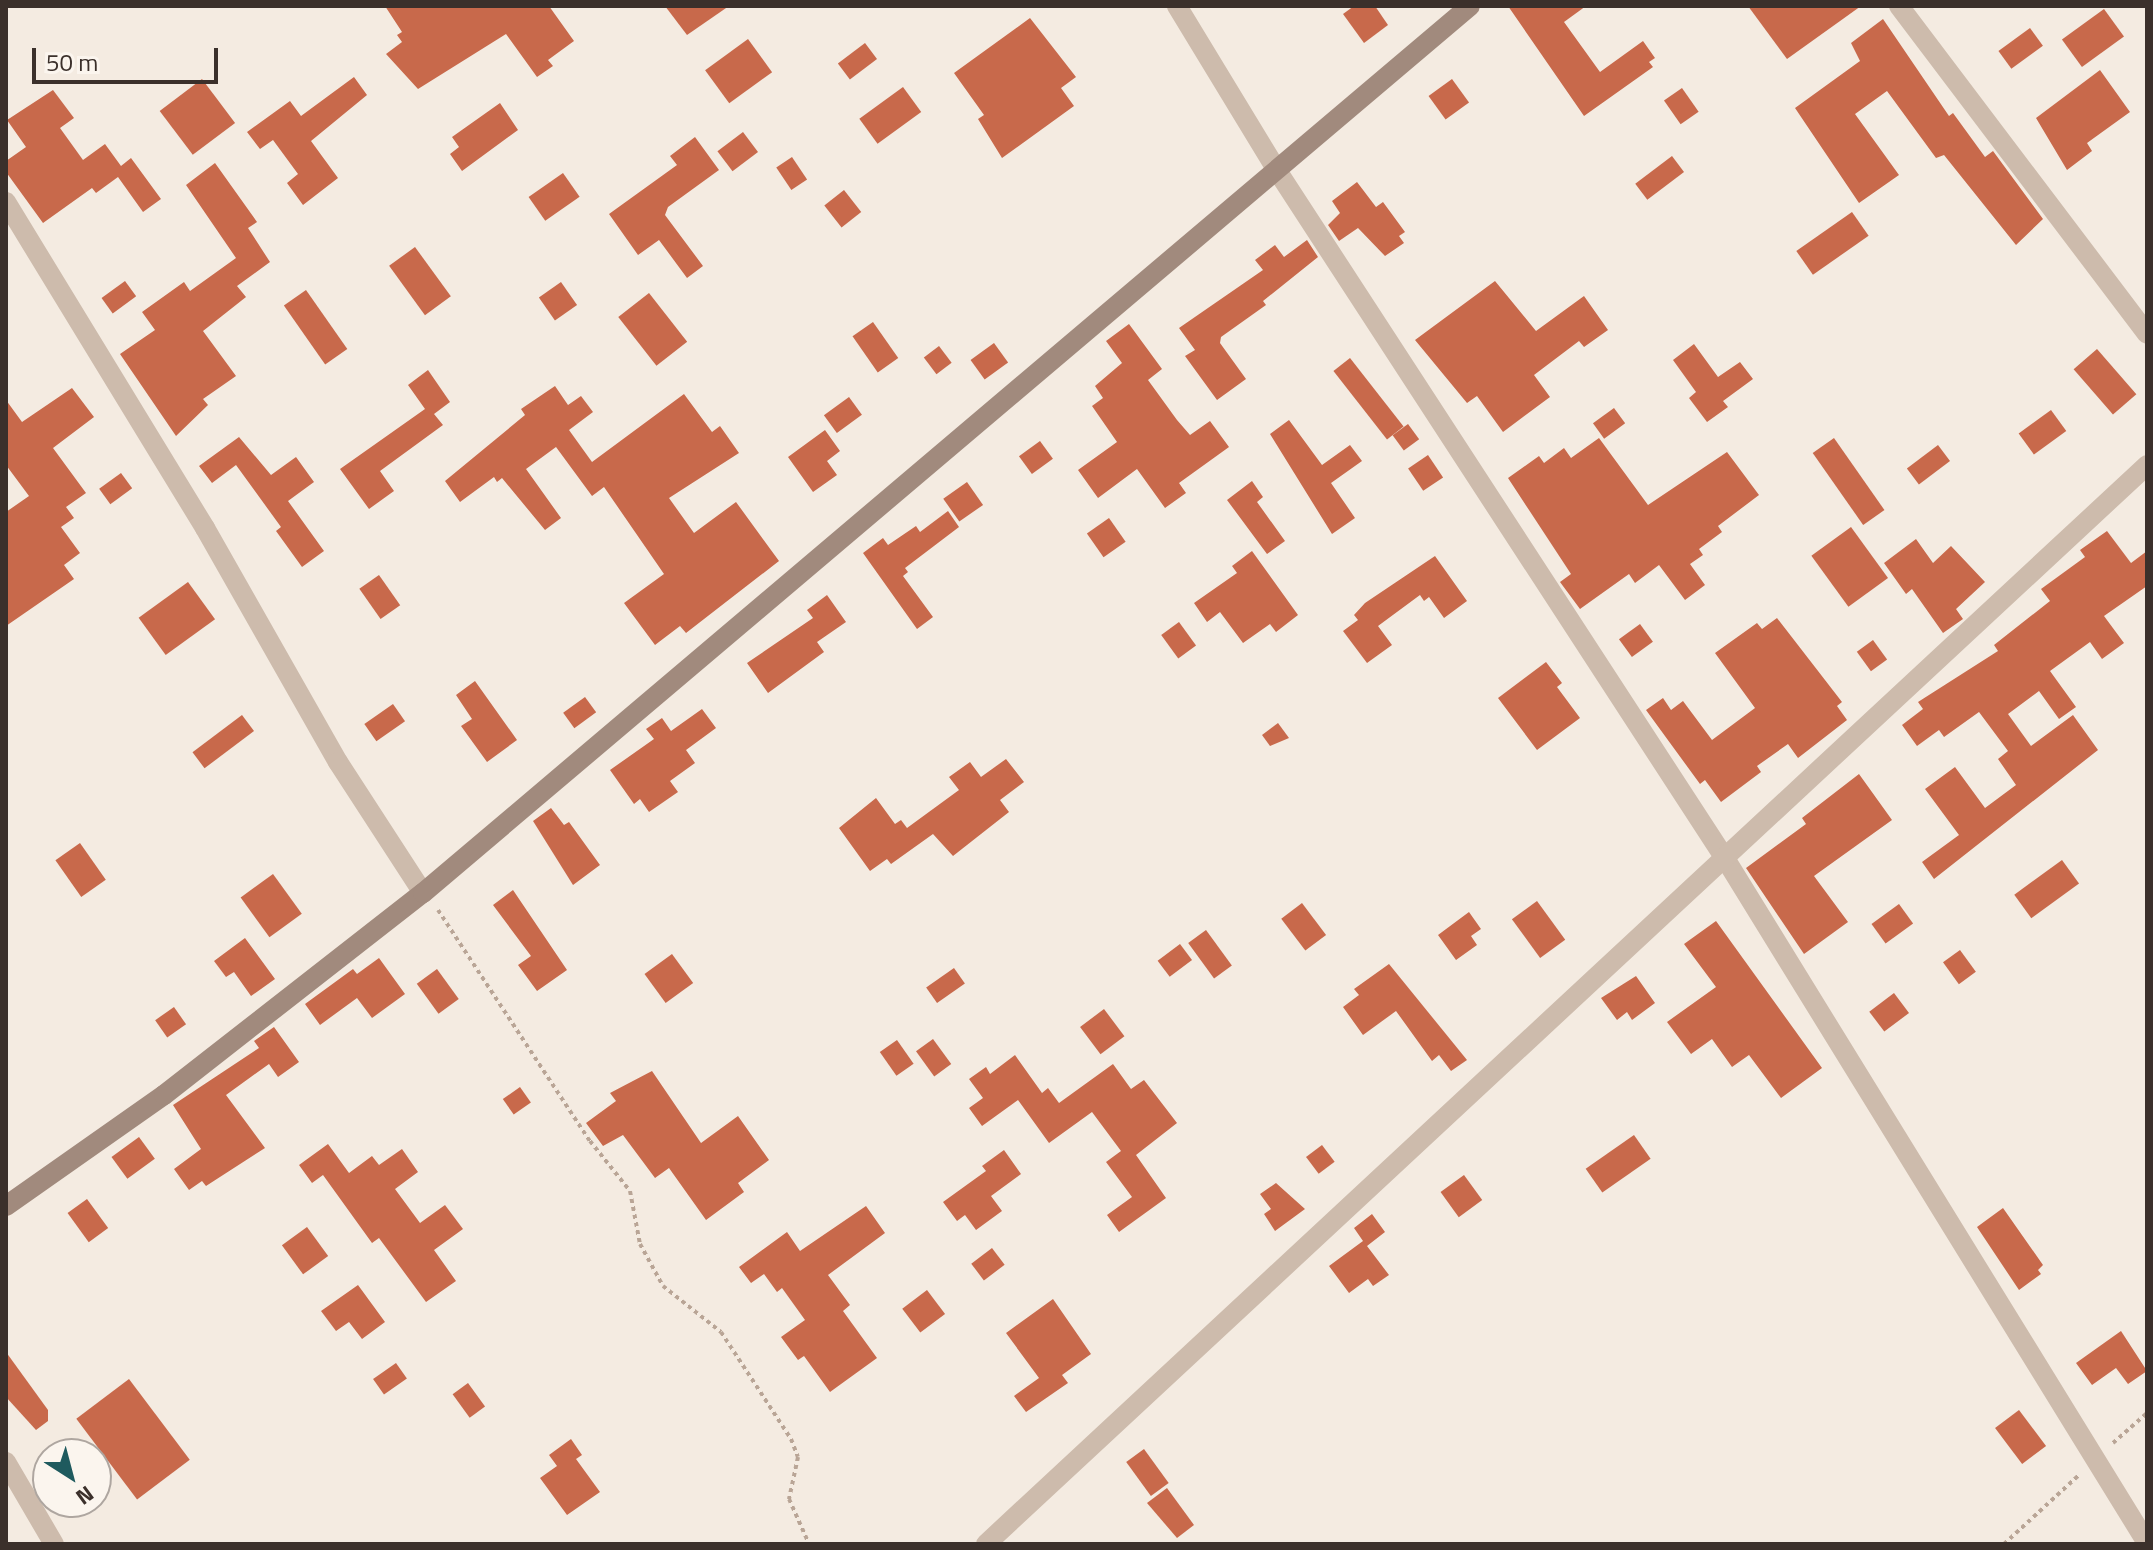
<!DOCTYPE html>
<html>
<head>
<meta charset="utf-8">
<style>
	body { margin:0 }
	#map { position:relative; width:2153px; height:1550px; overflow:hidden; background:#f4ebe1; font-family:"Titillium Web",sans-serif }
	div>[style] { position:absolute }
	.building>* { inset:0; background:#c8694b; transform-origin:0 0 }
	.path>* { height:4px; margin-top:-2px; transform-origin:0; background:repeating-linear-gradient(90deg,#b9a596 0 4px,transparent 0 8px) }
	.street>* { height:20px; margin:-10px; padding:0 10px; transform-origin:10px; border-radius:10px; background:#cdbbac }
	.secondary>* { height:20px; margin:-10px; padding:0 10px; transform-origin:10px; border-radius:10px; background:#a18a7d }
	span { translate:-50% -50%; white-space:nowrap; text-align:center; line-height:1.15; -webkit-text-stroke:8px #fbf5ee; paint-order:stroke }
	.frame { position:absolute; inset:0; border:8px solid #3b302b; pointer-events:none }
	.north { position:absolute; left:32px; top:1438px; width:80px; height:80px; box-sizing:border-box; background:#fbf5ee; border:2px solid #aea6a0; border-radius:50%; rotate:144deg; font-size:22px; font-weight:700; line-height:32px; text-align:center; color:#3b302b }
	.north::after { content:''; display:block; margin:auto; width:28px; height:36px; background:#1f5a5e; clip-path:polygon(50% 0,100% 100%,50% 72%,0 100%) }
	.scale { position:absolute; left:32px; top:48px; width:186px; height:36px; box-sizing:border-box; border:4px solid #3b302b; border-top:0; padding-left:10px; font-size:24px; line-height:28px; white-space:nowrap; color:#3b302b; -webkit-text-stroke:6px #fbf5ee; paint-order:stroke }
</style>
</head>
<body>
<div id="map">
	<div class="building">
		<div style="clip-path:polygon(385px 6px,549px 6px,574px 41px,548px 60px,553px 66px,537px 77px,506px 34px,418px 89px,386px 54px,402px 42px,397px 35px,402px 32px)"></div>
		<div style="clip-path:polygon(665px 6px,729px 6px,687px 35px)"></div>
		<div style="clip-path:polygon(1354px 6px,1375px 6px,1388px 25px,1364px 43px,1343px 14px)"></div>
		<div style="clip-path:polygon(1508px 6px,1586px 6px,1564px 22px,1600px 72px,1643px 41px,1655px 58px,1649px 62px,1653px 67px,1584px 116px)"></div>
		<div style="clip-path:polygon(1748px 6px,1861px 6px,1787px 59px)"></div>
		<div style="left:2104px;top:9px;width:34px;height:52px;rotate:54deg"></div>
		<div style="clip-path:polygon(1030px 18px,1076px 77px,1061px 88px,1074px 106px,1002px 158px,978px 119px,984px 115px,954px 73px)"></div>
		<div style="clip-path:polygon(1883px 19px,1949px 116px,1953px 113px,1985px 157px,1993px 151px,2043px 219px,2016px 245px,1944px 155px,1936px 158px,1887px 91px,1855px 114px,1899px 175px,1859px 203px,1795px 108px,1860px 61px,1851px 43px)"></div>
		<div style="left:2030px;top:28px;width:22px;height:39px;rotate:54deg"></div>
		<div style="left:748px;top:39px;width:41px;height:53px;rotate:54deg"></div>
		<div style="left:865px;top:43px;width:20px;height:34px;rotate:53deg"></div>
		<div style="clip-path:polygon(2100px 70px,2130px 112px,2087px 143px,2092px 151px,2067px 170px,2036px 118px)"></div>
		<div style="clip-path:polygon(354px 77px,367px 95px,311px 141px,338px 178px,303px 205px,287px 183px,298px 174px,273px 140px,260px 149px,247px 132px,290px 101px,301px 116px)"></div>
		<div style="left:202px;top:79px;width:55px;height:53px;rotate:53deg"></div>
		<div style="left:1452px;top:79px;width:29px;height:29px;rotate:54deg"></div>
		<div style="left:903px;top:87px;width:31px;height:54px;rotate:54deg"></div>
		<div style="left:1682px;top:88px;width:29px;height:22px;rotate:55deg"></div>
		<div style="clip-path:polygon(53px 90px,74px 118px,60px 128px,83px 160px,105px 144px,121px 166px,131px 158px,161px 199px,143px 212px,118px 177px,96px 193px,92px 188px,43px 223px,6px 172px,6px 161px,26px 147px,7px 120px)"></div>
		<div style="clip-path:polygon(500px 103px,518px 130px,462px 171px,450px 154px,459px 147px,452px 137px)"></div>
		<div style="left:743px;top:132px;width:25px;height:32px;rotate:53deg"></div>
		<div style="clip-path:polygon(695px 137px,719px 170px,668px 207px,665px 215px,703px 266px,687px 278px,659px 240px,638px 255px,609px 214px,677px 165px,670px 156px)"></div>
		<div style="left:1672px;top:156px;width:20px;height:46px;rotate:53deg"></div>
		<div style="left:792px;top:157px;width:27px;height:19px;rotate:56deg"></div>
		<div style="clip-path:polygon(215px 163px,257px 222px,248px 228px,270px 262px,237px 286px,246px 297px,203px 331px,236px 376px,203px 399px,208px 405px,176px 436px,120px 354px,155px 330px,142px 312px,184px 282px,190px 291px,236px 258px,186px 185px)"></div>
		<div style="left:563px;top:173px;width:29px;height:42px;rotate:55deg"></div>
		<div style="clip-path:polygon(1357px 182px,1376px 207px,1383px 202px,1405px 232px,1399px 236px,1404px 243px,1385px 256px,1358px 228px,1339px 241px,1328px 225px,1340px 213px,1332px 201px)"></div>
		<div style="left:844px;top:190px;width:28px;height:25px;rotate:52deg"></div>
		<div style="left:1852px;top:212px;width:29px;height:68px;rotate:55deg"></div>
		<div style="clip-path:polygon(1307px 240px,1318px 257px,1263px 301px,1266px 305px,1221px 337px,1220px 343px,1246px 379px,1217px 400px,1185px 356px,1195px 350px,1179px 328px,1263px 270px,1255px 260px,1275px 245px,1284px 257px)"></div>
		<div style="left:415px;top:247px;width:61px;height:32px;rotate:54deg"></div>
		<div style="left:125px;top:281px;width:19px;height:29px;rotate:54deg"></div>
		<div style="clip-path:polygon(1495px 281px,1536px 331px,1584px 296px,1608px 330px,1584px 347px,1579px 341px,1534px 375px,1550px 397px,1503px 432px,1477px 396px,1467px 403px,1415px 340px)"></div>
		<div style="left:561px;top:282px;width:28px;height:27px;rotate:55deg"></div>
		<div style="left:306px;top:290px;width:72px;height:27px;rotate:55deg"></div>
		<div style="left:649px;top:293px;width:62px;height:39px;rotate:52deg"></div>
		<div style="left:873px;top:322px;width:44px;height:25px;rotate:55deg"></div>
		<div style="clip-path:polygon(1129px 324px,1162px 369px,1148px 380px,1177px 420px,1190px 435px,1210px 421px,1229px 447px,1179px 483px,1186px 493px,1165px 508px,1137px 469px,1098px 498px,1078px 470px,1117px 442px,1092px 406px,1103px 398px,1095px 386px,1122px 363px,1106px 341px)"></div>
		<div style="left:994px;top:343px;width:24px;height:29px;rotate:54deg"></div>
		<div style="clip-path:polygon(1694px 344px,1718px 377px,1740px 362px,1753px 379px,1723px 401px,1728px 407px,1707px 422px,1689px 398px,1696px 392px,1673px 360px)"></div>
		<div style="left:939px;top:346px;width:21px;height:19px;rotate:53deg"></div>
		<div style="left:2097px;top:349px;width:60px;height:31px;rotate:49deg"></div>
		<div style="left:1350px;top:358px;width:87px;height:21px;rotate:52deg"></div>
		<div style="clip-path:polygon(428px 370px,450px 402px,434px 414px,443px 425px,380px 471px,394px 491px,369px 509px,340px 469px,425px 409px,408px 385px)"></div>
		<div style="clip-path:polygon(555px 386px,568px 405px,581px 396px,593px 412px,569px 430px,592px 462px,684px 394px,712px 432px,720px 426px,739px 453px,669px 498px,694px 533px,736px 502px,779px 561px,686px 633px,680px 626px,655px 645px,624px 603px,664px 574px,604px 487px,592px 496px,556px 447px,526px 469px,561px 518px,545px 530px,502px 478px,497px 482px,494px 477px,460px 502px,445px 481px,525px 415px,521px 409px)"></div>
		<div style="clip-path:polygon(72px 388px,94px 417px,53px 448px,86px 493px,66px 507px,74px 518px,61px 527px,80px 553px,64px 565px,74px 579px,6px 626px,6px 512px,29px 496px,6px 465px,6px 400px,22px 422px)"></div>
		<div style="left:849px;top:397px;width:22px;height:31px;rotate:54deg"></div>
		<div style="left:1614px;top:408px;width:19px;height:26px;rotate:54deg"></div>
		<div style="left:2051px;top:410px;width:26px;height:40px;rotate:54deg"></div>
		<div style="clip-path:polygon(1289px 420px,1322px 465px,1350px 445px,1362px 461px,1331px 483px,1355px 518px,1332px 534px,1270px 434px)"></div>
		<div style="left:1408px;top:424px;width:19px;height:19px;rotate:54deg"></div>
		<div style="clip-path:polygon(825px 430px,840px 451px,827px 461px,837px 475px,813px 492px,788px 457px)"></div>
		<div style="clip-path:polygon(239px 437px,271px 475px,296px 457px,314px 482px,288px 501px,324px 551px,302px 567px,276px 531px,281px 527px,236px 465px,212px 483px,199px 466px)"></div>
		<div style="clip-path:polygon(1599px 438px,1648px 505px,1727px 452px,1759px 495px,1718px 526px,1722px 532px,1699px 549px,1703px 555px,1690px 564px,1705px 585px,1685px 600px,1659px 565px,1635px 583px,1629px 574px,1580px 609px,1560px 582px,1571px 574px,1508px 478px,1539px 456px,1544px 463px,1564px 448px,1571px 458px)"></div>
		<div style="left:1834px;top:438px;width:88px;height:26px;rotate:55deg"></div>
		<div style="left:1040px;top:441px;width:22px;height:26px;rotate:54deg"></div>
		<div style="left:1938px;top:445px;width:20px;height:39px;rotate:53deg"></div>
		<div style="left:1428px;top:455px;width:27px;height:24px;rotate:56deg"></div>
		<div style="left:121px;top:473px;width:19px;height:27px;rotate:54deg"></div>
		<div style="clip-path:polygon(1252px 481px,1263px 497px,1257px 502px,1285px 541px,1267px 554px,1227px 500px)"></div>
		<div style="left:967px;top:482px;width:28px;height:29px;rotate:55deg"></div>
		<div style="clip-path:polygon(948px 511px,959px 527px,905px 568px,908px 572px,903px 576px,933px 617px,917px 629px,863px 553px,883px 538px,888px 545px,916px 526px,920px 532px)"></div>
		<div style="left:1109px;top:518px;width:29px;height:27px;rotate:55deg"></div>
		<div style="left:1851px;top:527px;width:63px;height:49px;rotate:54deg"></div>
		<div style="clip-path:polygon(2107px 531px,2131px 563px,2147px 551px,2147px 586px,2104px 616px,2124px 643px,2102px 659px,2090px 642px,2050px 671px,2076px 707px,2059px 719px,2039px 691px,2008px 714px,2031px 746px,2073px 715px,2098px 750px,1934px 879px,1922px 862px,1959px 835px,1925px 789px,1955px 767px,1985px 808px,2016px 785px,1998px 759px,2008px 751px,1979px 712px,1944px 737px,1939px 730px,1917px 746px,1902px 725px,1923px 709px,1918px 702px,1998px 651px,1994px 645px,2050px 601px,2041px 589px,2085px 557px,2080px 550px)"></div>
		<div style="clip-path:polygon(1916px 539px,1933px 563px,1951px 546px,1985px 582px,1956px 609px,1963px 619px,1943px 633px,1912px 589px,1906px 594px,1884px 563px)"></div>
		<div style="clip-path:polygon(1252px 551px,1298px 615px,1276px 632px,1270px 624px,1243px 643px,1220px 612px,1207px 622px,1194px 603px,1237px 573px,1232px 566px)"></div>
		<div style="clip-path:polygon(1435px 556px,1467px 601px,1444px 618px,1429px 597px,1424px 601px,1420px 595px,1378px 626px,1392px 645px,1367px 663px,1343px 631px,1358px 620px,1354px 615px,1365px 603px)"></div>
		<div style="left:379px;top:575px;width:37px;height:24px;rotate:55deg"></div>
		<div style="left:188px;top:582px;width:46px;height:61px;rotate:54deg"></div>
		<div style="clip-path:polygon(827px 595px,846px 622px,817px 642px,824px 652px,768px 693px,747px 663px,813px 618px,807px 610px)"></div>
		<div style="clip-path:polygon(1777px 618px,1842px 702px,1837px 706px,1847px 720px,1798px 758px,1788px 744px,1757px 766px,1761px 772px,1721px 802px,1705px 780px,1700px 784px,1646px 710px,1663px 698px,1671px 710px,1683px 701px,1712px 740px,1755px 708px,1715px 653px,1757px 623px,1762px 629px)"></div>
		<div style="left:1179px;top:622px;width:29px;height:22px;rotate:54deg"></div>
		<div style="left:1640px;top:624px;width:22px;height:26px;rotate:54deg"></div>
		<div style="left:1873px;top:640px;width:24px;height:20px;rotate:54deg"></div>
		<div style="clip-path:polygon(1546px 662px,1562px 683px,1557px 687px,1580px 718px,1537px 750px,1498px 698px)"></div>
		<div style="clip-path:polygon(475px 681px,517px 740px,487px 762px,461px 726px,472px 719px,456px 695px)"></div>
		<div style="left:585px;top:697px;width:19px;height:27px;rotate:54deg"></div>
		<div style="left:393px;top:704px;width:21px;height:35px;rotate:55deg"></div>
		<div style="clip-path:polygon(702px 709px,716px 728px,686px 750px,695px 763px,670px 781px,678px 792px,649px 812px,640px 799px,634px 804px,610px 770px,654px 739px,646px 729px,662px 718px,671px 731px)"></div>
		<div style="left:242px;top:715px;width:20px;height:62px;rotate:53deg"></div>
		<div style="clip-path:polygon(1278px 723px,1289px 738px,1270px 746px,1262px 735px)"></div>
		<div style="clip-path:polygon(1006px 759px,1024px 782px,1000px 800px,1009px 812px,953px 856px,933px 834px,891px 864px,887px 859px,870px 871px,839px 828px,876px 798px,895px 824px,901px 820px,907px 828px,959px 790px,949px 777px,970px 762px,981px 777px)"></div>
		<div style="clip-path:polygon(1859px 774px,1892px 820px,1814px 876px,1848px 922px,1804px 954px,1746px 868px,1806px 824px,1802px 818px)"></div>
		<div style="clip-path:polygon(551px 808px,564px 825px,569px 822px,600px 865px,573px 885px,533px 821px)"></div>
		<div style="left:80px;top:843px;width:45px;height:30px;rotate:55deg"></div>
		<div style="left:2062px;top:860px;width:29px;height:59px;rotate:54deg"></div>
		<div style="left:273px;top:874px;width:49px;height:40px;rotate:54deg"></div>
		<div style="clip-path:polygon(513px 890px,567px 970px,537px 991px,518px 965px,531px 956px,493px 905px)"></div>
		<div style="left:1537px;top:901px;width:48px;height:31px;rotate:54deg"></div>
		<div style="left:1302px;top:903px;width:40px;height:26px;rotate:53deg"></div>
		<div style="left:1899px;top:904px;width:24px;height:34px;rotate:54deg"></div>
		<div style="clip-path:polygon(1469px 912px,1481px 929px,1471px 936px,1477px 945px,1456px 960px,1438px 935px)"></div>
		<div style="clip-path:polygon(1716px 921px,1822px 1068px,1781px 1098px,1749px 1055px,1732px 1067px,1712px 1039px,1691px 1054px,1667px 1022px,1716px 987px,1684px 944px)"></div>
		<div style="left:1206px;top:930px;width:44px;height:22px;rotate:54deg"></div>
		<div style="clip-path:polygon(245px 938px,275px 979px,251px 996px,234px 972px,226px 977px,214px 961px)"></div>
		<div style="left:1180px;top:944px;width:20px;height:28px;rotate:53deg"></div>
		<div style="left:1960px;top:950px;width:27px;height:21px;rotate:54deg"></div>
		<div style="left:672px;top:954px;width:36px;height:34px;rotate:54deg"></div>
		<div style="clip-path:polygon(379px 958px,405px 994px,372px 1018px,357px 998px,320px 1025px,305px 1004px,353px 969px,357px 974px)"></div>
		<div style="clip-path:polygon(1389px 964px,1467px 1060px,1451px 1071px,1439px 1055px,1432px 1061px,1396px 1011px,1363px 1035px,1343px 1007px,1359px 995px,1354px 989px)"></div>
		<div style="left:954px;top:968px;width:19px;height:34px;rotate:55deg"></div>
		<div style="left:437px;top:969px;width:37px;height:25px;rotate:54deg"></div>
		<div style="clip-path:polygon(1636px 976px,1655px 1003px,1632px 1020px,1627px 1012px,1617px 1020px,1601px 998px)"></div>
		<div style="left:1894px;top:993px;width:25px;height:31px;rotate:53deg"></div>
		<div style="left:174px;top:1007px;width:21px;height:23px;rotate:55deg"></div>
		<div style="left:1104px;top:1009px;width:34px;height:30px;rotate:53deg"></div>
		<div style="clip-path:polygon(274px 1027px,299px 1062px,278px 1077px,269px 1064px,226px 1095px,265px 1148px,206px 1186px,202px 1181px,189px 1190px,174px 1169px,201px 1149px,173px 1105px,259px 1048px,254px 1041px)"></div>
		<div style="left:933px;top:1039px;width:31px;height:21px;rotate:54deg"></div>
		<div style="left:897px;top:1040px;width:29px;height:21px;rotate:55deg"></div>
		<div style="clip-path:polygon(1015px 1055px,1042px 1093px,1048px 1088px,1059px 1103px,1113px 1064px,1131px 1089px,1144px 1080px,1177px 1123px,1136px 1155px,1166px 1198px,1119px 1232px,1107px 1215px,1132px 1197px,1106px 1162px,1121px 1151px,1092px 1112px,1049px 1143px,1018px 1100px,982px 1126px,969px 1108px,983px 1098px,969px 1079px,986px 1067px,990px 1074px)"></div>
		<div style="clip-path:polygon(652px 1071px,701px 1143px,738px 1116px,769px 1160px,738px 1183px,744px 1192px,706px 1220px,669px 1168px,655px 1178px,623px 1135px,603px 1146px,586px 1123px,616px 1101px,610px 1093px)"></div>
		<div style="left:520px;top:1087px;width:19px;height:21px;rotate:55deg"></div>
		<div style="left:1634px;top:1135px;width:29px;height:59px;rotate:55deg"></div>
		<div style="left:139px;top:1137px;width:27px;height:34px;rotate:54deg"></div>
		<div style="clip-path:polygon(328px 1144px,349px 1173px,372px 1156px,379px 1165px,402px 1149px,418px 1172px,395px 1189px,420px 1223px,445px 1205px,463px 1229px,434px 1250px,456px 1281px,426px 1302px,379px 1238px,372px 1243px,323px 1175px,312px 1183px,299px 1165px)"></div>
		<div style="left:1322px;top:1145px;width:21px;height:20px;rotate:53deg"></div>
		<div style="clip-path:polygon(1004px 1150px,1021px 1174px,991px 1196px,1002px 1211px,976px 1230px,965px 1215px,957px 1221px,943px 1202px,986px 1171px,982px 1166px)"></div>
		<div style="left:1464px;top:1175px;width:31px;height:29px;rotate:54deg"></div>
		<div style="clip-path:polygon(1276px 1183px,1305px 1209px,1275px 1231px,1264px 1214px,1271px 1209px,1260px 1194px)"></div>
		<div style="left:87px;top:1199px;width:36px;height:24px;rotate:54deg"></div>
		<div style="clip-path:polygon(866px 1206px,885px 1233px,828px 1275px,850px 1305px,843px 1311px,877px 1358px,830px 1392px,804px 1356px,798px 1360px,781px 1337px,805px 1320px,782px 1288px,777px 1292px,764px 1274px,751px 1283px,739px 1267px,787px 1232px,800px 1251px)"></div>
		<div style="clip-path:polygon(2003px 1208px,2043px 1265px,2038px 1270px,2041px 1274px,2019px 1290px,1977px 1227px)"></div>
		<div style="clip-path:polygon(1372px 1214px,1385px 1232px,1367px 1246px,1389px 1275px,1373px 1286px,1368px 1279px,1349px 1293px,1329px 1266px,1363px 1241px,1354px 1228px)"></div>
		<div style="left:307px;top:1227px;width:36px;height:31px;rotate:54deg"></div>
		<div style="left:992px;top:1248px;width:21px;height:26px;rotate:53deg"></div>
		<div style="clip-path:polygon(358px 1285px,385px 1322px,362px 1339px,349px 1322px,336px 1331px,321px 1311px)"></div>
		<div style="left:927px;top:1290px;width:30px;height:31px;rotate:53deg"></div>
		<div style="clip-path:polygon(1053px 1299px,1091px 1354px,1062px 1375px,1068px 1383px,1026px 1412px,1014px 1396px,1039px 1378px,1006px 1333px)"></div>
		<div style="clip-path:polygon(2121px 1331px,2147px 1371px,2128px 1384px,2116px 1368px,2092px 1385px,2076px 1363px)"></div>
		<div style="clip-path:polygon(6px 1352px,48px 1410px,48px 1421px,36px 1430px,6px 1397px)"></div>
		<div style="left:396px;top:1363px;width:19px;height:28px;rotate:55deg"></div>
		<div style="left:129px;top:1379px;width:101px;height:66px;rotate:53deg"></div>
		<div style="left:468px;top:1383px;width:29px;height:19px;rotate:54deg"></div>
		<div style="left:2019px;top:1410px;width:45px;height:30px;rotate:53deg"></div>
		<div style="clip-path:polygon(571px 1439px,582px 1455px,576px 1459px,600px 1492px,567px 1515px,540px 1478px,557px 1466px,549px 1455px)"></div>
		<div style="left:1144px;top:1449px;width:42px;height:22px;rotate:54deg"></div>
		<div style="clip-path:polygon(1167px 1488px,1194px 1525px,1177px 1538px,1147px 1503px)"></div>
	</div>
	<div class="path">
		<div style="left:438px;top:910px;width:277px;rotate:56.7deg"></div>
		<div style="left:590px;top:1141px;width:64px;rotate:51.3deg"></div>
		<div style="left:630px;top:1191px;width:54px;rotate:79.3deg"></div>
		<div style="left:640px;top:1244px;width:48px;rotate:61.3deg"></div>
		<div style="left:663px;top:1286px;width:74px;rotate:38.4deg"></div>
		<div style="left:721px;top:1332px;width:128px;rotate:56.8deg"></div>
		<div style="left:791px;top:1439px;width:19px;rotate:69deg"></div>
		<div style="left:798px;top:1457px;width:43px;rotate:102.1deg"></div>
		<div style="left:789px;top:1499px;width:49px;rotate:66deg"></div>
		<div style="left:2113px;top:1443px;width:45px;rotate:-41.4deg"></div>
		<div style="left:2004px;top:1544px;width:103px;rotate:-42.6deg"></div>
	</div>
	<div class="street">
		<div style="left:1177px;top:6px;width:194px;rotate:58.7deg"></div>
		<div style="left:1278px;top:172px;width:821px;rotate:56.93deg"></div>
		<div style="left:1726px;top:860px;width:802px;rotate:58.35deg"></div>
		<div style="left:1899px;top:6px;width:411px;rotate:52.9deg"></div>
		<div style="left:6px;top:202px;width:382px;rotate:58.6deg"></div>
		<div style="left:205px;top:528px;width:269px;rotate:60.4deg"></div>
		<div style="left:338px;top:762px;width:156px;rotate:57deg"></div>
		<div style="left:6px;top:1462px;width:95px;rotate:59.7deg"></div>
		<div style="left:986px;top:1544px;width:1585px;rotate:-42.9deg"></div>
	</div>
	<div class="secondary">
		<div style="left:6px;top:1206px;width:193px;rotate:-35.1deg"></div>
		<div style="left:164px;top:1095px;width:328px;rotate:-38deg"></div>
		<div style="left:423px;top:893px;width:1372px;rotate:-40.27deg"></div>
	</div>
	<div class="frame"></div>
	<div class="north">N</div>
	<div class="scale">50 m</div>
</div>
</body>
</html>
